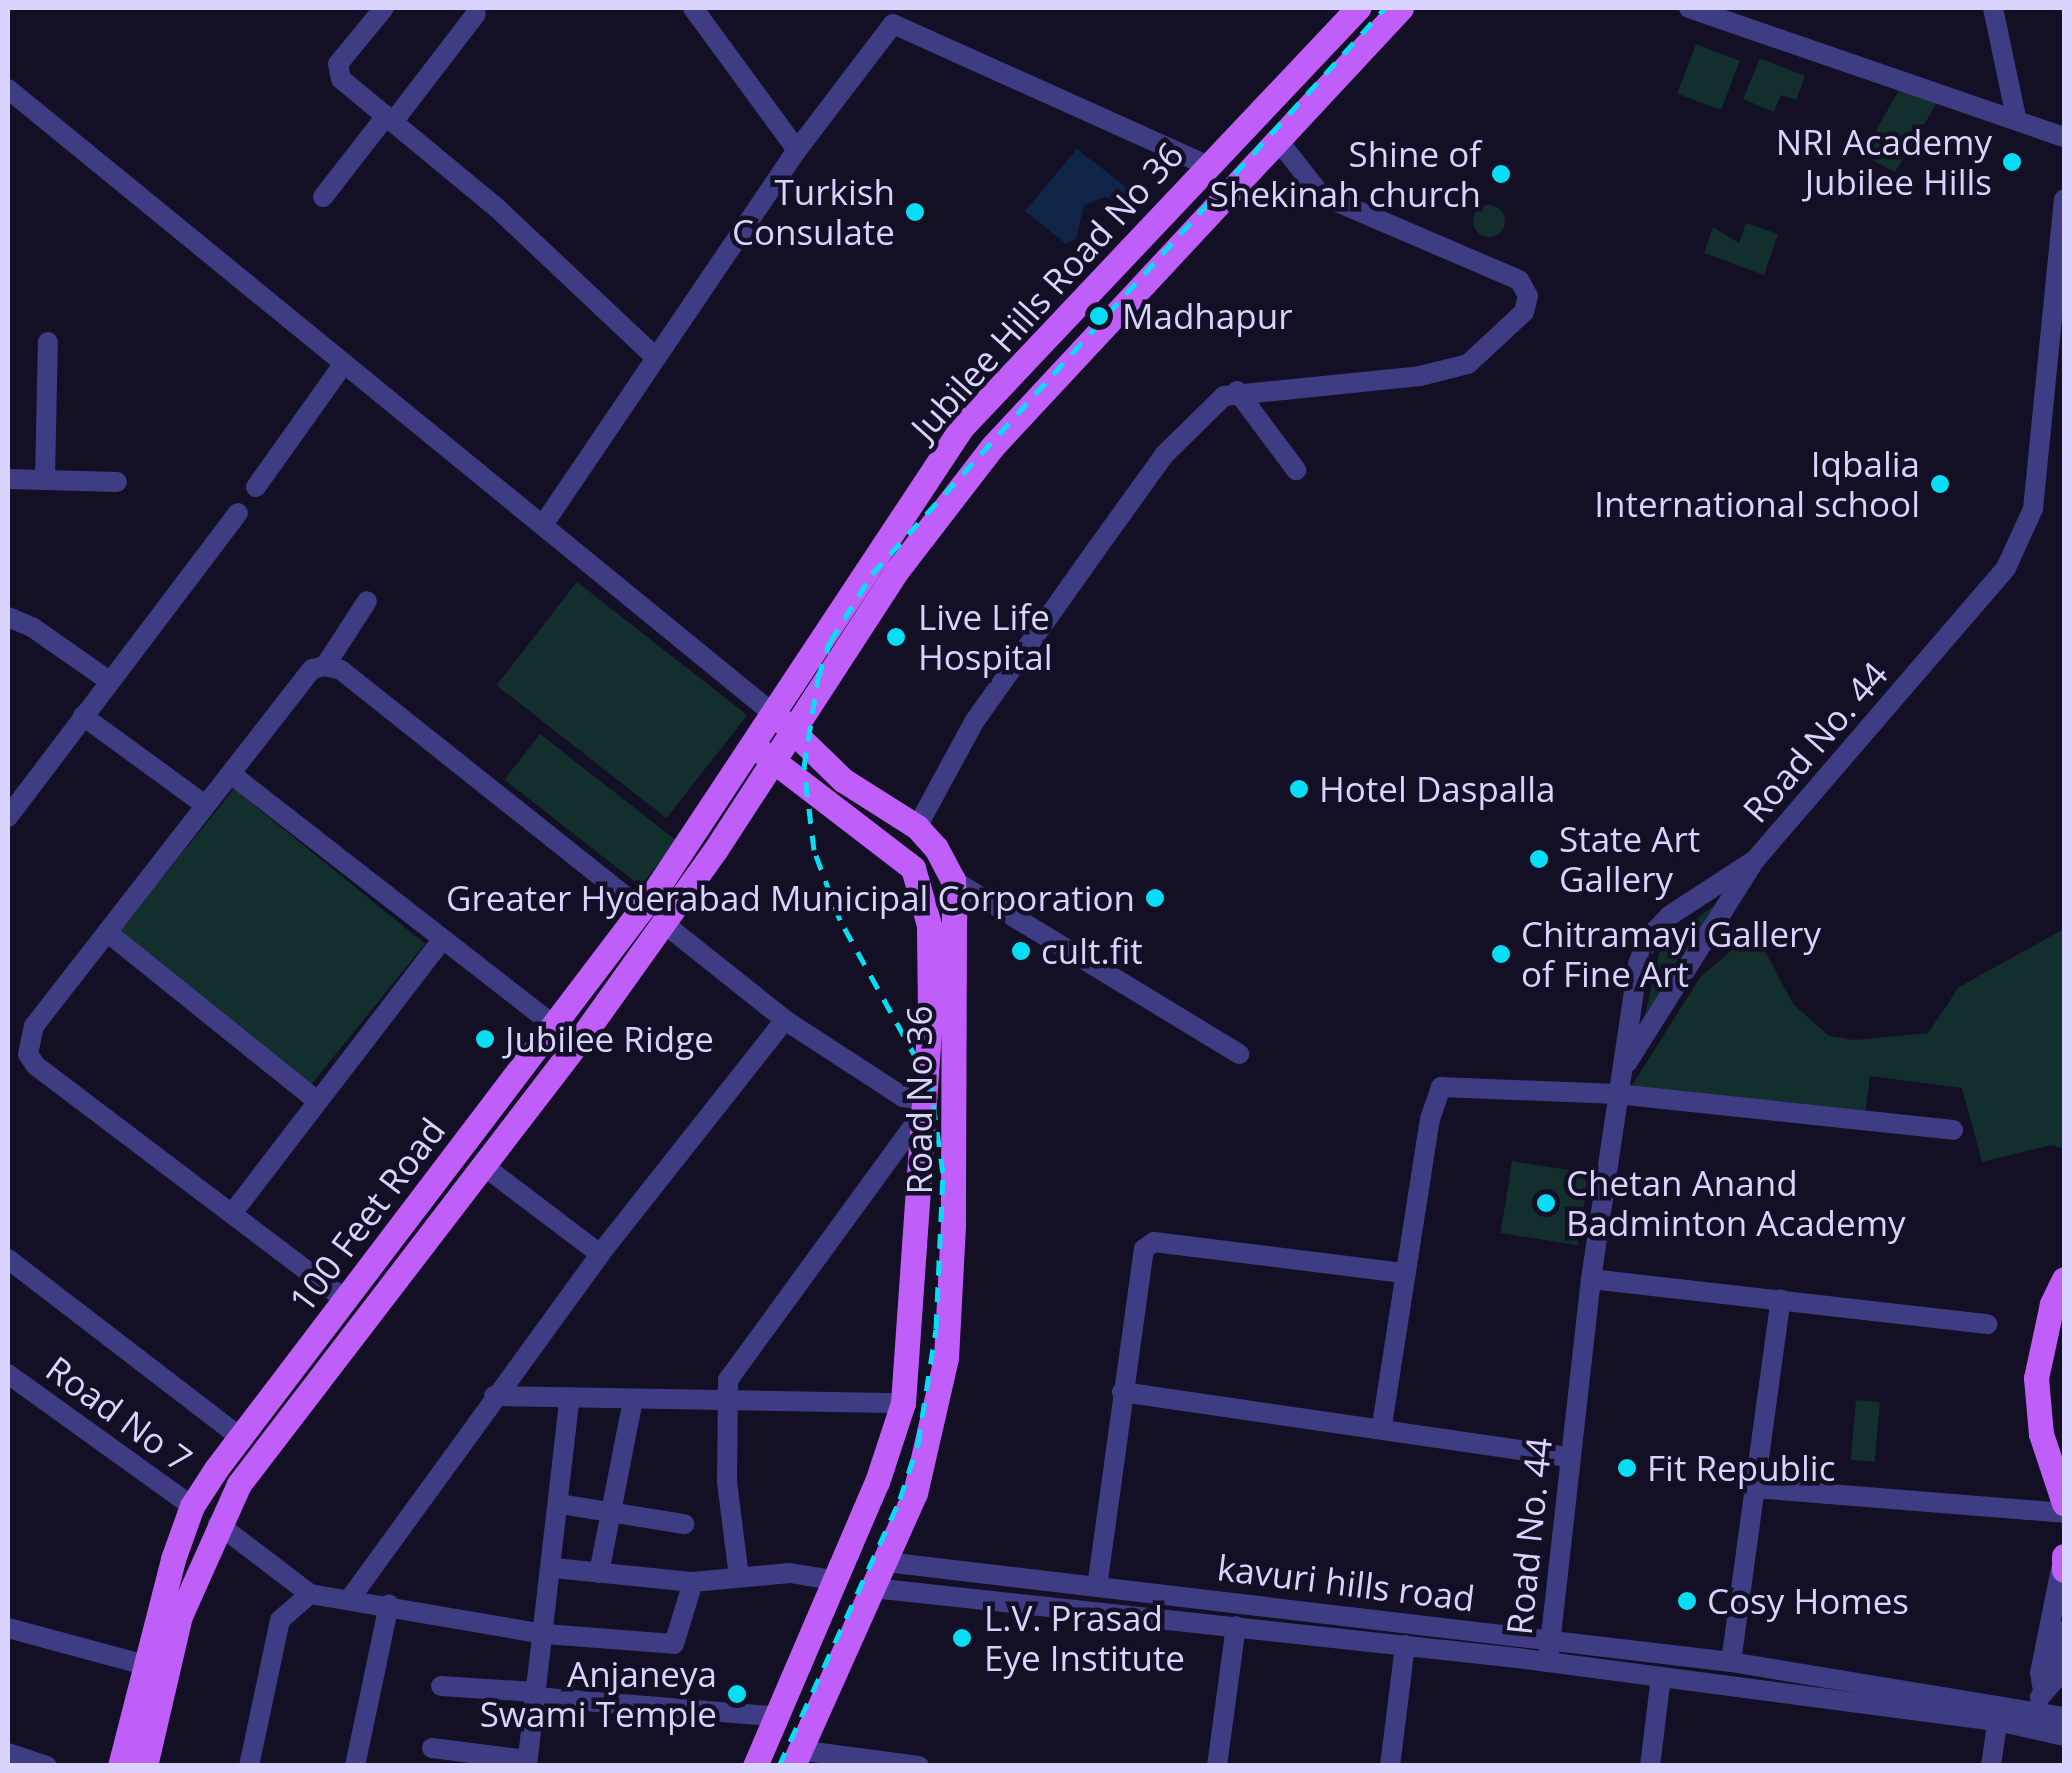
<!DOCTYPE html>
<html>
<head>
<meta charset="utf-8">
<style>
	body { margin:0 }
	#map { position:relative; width:2072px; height:1773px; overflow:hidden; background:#130f24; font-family:"Open Sans",sans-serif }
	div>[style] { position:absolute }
	.green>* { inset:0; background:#122e2d; transform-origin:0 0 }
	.round { border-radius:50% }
	.water>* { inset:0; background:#0f2548 }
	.minor>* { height:20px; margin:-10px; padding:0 10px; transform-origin:10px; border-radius:10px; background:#3e3c82 }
	.major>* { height:25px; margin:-12.5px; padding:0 12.5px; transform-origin:12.5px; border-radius:12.5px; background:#c05efa }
	.rail>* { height:5px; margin-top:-2.5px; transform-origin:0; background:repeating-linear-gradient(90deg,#07def6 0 15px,transparent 0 27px) }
	.dots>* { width:28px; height:28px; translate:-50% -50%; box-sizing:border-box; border:5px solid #130f24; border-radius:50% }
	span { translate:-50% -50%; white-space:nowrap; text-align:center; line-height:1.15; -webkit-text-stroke:9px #130f24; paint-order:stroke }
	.poi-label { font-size:35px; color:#d8d4fe }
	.right { translate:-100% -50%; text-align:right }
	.left { translate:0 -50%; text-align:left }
	.street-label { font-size:35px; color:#d8d4fe }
	.frame { position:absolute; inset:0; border:10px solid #d8d4fe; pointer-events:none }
</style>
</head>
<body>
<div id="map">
	<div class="green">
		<div style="left:1696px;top:44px;width:47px;height:53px;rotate:21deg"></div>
		<div style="clip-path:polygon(1760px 58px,1805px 76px,1796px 100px,1781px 95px,1774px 112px,1743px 99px)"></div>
		<div style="clip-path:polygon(1899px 90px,1937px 103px,1895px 172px,1862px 155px)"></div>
		<div class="round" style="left:1473px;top:205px;width:32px;height:32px"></div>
		<div style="clip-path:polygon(1746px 223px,1778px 234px,1764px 275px,1704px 253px,1713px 227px,1739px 243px)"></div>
		<div style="left:577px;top:582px;width:216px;height:131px;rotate:38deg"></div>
		<div style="left:540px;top:734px;width:173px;height:58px;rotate:38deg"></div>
		<div style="left:234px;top:789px;width:246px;height:183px;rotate:39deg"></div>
		<div style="clip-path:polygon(1724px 898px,1643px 1024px,1661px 945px)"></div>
		<div style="clip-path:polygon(2064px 929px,2064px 1149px,2052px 1145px,1982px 1162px,1962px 1088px,1870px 1076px,1865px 1114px,1631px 1087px,1701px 976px,1743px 941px,1766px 953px,1793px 1004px,1829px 1036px,1854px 1040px,1928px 1033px,1959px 987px)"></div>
		<div style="left:1512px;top:1161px;width:78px;height:73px;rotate:9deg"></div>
		<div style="left:1856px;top:1400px;width:24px;height:60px;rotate:5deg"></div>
	</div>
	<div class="water">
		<div style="clip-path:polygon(1077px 149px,1130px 190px,1119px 203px,1105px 197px,1084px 205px,1076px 239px,1066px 244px,1025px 211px)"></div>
	</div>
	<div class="minor">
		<div style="left:384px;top:8px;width:72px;rotate:129.4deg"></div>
		<div style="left:338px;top:64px;width:15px;rotate:79deg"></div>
		<div style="left:341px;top:79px;width:202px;rotate:39.6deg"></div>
		<div style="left:497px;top:208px;width:216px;rotate:43.3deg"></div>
		<div style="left:693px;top:8px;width:176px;rotate:53.8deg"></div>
		<div style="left:1689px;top:8px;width:397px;rotate:19deg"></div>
		<div style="left:1993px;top:8px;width:111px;rotate:78.1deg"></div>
		<div style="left:8px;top:89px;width:985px;rotate:39.23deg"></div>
		<div style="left:393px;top:122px;width:136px;rotate:-52.5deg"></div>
		<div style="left:323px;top:197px;width:103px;rotate:-52.1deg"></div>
		<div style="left:1237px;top:391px;width:99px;rotate:53.2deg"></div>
		<div style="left:8px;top:479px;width:109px;rotate:1.6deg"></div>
		<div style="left:45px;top:480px;width:138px;rotate:-88.8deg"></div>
		<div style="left:256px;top:487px;width:152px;rotate:-54.6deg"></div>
		<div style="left:543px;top:525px;width:453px;rotate:-55.9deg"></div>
		<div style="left:797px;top:150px;width:158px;rotate:-52.7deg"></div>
		<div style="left:893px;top:24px;width:344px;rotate:24.2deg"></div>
		<div style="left:8px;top:617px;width:26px;rotate:23deg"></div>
		<div style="left:32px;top:627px;width:94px;rotate:35deg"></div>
		<div style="left:325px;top:666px;width:77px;rotate:-57.1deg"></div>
		<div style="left:83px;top:716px;width:151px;rotate:36.1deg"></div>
		<div style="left:231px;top:774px;width:408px;rotate:37.9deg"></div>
		<div style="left:8px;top:817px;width:381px;rotate:-52.9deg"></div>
		<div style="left:917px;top:827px;width:119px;rotate:-61.5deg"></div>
		<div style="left:974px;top:722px;width:214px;rotate:-54.7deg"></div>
		<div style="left:1098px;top:547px;width:113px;rotate:-54.3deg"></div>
		<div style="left:1164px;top:455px;width:84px;rotate:-44.5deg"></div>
		<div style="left:1224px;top:396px;width:197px;rotate:-5.8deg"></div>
		<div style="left:1420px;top:376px;width:49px;rotate:-14deg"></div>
		<div style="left:1468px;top:364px;width:76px;rotate:-42.9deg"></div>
		<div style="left:1524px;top:312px;width:16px;rotate:-76deg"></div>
		<div style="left:1528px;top:296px;width:18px;rotate:-119deg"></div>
		<div style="left:1519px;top:280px;width:215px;rotate:-156.8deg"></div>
		<div style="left:1321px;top:195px;width:65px;rotate:-128.1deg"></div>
		<div style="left:953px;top:880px;width:335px;rotate:31.3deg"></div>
		<div style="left:662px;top:922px;width:157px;rotate:38.5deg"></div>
		<div style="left:785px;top:1020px;width:141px;rotate:33.1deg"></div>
		<div style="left:903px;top:1097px;width:19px;rotate:9deg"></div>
		<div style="left:107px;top:932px;width:270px;rotate:38.8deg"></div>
		<div style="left:1627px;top:1063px;width:236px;rotate:-57.8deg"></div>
		<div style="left:485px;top:1167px;width:144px;rotate:37.1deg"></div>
		<div style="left:234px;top:1211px;width:340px;rotate:-52.5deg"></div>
		<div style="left:8px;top:1259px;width:294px;rotate:37.5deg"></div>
		<div style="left:1591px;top:1279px;width:399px;rotate:6.5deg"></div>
		<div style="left:347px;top:1301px;width:390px;rotate:-142.9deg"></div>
		<div style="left:36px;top:1066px;width:14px;rotate:-124deg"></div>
		<div style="left:28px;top:1054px;width:29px;rotate:-78deg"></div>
		<div style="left:34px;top:1026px;width:452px;rotate:-52.1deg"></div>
		<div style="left:312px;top:669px;width:13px;rotate:-13deg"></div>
		<div style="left:325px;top:666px;width:16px;rotate:14deg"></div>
		<div style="left:341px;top:670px;width:384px;rotate:38.5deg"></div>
		<div style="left:8px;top:1374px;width:226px;rotate:35.7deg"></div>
		<div style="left:1122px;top:1392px;width:452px;rotate:8.3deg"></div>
		<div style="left:494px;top:1396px;width:409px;rotate:1deg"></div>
		<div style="left:1382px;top:1425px;width:310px;rotate:-81.1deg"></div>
		<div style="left:1430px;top:1119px;width:34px;rotate:-71deg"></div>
		<div style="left:1441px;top:1087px;width:176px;rotate:2.3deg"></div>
		<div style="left:1617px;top:1094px;width:338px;rotate:6.1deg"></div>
		<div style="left:1755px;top:1488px;width:310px;rotate:4.6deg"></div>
		<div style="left:560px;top:1504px;width:126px;rotate:9.2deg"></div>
		<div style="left:218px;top:1524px;width:116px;rotate:37.3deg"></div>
		<div style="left:310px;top:1594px;width:238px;rotate:9.7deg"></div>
		<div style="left:545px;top:1634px;width:129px;rotate:4.4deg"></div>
		<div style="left:674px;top:1644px;width:65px;rotate:-73deg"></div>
		<div style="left:886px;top:1562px;width:851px;rotate:6.75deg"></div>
		<div style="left:1731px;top:1662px;width:338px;rotate:9.4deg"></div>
		<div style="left:554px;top:1568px;width:140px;rotate:5.8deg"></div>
		<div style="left:693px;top:1582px;width:97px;rotate:-5.3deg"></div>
		<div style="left:790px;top:1573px;width:44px;rotate:9.2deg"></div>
		<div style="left:599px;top:1573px;width:177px;rotate:-78.9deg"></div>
		<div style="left:739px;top:1577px;width:96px;rotate:-97.2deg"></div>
		<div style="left:727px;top:1482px;width:102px;rotate:-89.4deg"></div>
		<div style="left:728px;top:1380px;width:326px;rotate:-53.9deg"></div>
		<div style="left:1097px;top:1587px;width:341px;rotate:-82.1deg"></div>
		<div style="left:1144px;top:1249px;width:12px;rotate:-35deg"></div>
		<div style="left:1154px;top:1242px;width:251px;rotate:7.1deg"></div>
		<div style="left:873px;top:1588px;width:648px;rotate:6.2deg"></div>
		<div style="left:1517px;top:1658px;width:485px;rotate:7.5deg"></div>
		<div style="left:1998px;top:1721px;width:68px;rotate:12.8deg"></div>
		<div style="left:349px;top:1600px;width:427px;rotate:-54deg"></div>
		<div style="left:600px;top:1254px;width:298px;rotate:-51.7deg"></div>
		<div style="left:8px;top:1628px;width:142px;rotate:15.1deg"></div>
		<div style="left:1548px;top:1662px;width:385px;rotate:-83.6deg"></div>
		<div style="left:1591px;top:1279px;width:318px;rotate:-81.5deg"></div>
		<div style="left:1638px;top:964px;width:28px;rotate:-69deg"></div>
		<div style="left:1648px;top:938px;width:30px;rotate:-46deg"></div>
		<div style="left:1669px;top:916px;width:103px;rotate:-33.1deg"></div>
		<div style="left:1755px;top:860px;width:385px;rotate:-49.3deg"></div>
		<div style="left:2006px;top:568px;width:65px;rotate:-65.4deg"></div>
		<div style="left:2033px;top:509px;width:311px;rotate:-84.3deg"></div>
		<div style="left:1731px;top:1662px;width:366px;rotate:-82.2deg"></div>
		<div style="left:441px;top:1686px;width:94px;rotate:3.7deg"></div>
		<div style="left:2043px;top:1690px;width:17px;rotate:-100deg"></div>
		<div style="left:2040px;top:1673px;width:106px;rotate:-78.6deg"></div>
		<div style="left:535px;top:1697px;width:239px;rotate:4.6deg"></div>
		<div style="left:2040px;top:1697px;width:23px;rotate:-49deg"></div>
		<div style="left:2055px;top:1680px;width:50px;rotate:-79.6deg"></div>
		<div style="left:432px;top:1748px;width:96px;rotate:7.2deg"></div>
		<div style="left:798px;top:1750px;width:122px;rotate:7.5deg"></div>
		<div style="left:8px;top:1753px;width:41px;rotate:18.4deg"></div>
		<div style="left:249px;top:1766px;width:149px;rotate:-78deg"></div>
		<div style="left:280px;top:1620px;width:40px;rotate:-41deg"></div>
		<div style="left:355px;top:1766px;width:165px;rotate:-78.1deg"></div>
		<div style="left:527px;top:1766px;width:371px;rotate:-83.4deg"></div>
		<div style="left:1217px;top:1766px;width:141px;rotate:-82.3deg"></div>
		<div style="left:1390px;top:1766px;width:122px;rotate:-82.9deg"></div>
		<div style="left:1650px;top:1766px;width:90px;rotate:-83deg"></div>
		<div style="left:1991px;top:1766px;width:57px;rotate:-81.9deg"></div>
	</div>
	<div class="major">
		<div style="left:779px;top:718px;width:89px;rotate:44.1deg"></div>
		<div style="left:843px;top:780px;width:88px;rotate:32.4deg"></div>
		<div style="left:917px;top:827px;width:28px;rotate:48deg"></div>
		<div style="left:936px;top:848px;width:36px;rotate:62deg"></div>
		<div style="left:953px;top:880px;width:37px;rotate:88deg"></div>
		<div style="left:954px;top:917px;width:308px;rotate:90.2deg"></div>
		<div style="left:953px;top:1225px;width:133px;rotate:93deg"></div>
		<div style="left:946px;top:1358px;width:139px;rotate:102.9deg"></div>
		<div style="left:915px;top:1493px;width:299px;rotate:114.1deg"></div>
		<div style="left:2064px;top:1279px;width:28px;rotate:116deg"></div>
		<div style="left:2052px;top:1304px;width:76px;rotate:102.2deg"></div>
		<div style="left:2036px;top:1378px;width:56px;rotate:84.9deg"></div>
		<div style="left:2041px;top:1434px;width:73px;rotate:71.6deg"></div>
		<div style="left:2064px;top:1556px;width:14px;rotate:90deg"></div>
		<div style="left:120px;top:1766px;width:214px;rotate:-75.6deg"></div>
		<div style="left:173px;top:1559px;width:56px;rotate:-70.3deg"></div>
		<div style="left:192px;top:1506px;width:44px;rotate:-57deg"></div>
		<div style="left:216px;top:1469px;width:722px;rotate:-52.77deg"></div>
		<div style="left:653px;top:894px;width:560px;rotate:-56.51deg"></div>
		<div style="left:962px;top:427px;width:577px;rotate:-46.62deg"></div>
		<div style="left:145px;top:1766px;width:154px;rotate:-76.9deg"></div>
		<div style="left:180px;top:1616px;width:145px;rotate:-65.9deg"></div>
		<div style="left:239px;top:1484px;width:567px;rotate:-52.52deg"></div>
		<div style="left:584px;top:1034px;width:227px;rotate:-54.5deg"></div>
		<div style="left:716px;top:849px;width:329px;rotate:-57deg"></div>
		<div style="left:895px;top:573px;width:159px;rotate:-52.4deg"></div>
		<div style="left:992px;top:447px;width:600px;rotate:-47.03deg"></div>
		<div style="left:755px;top:1766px;width:309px;rotate:-66.8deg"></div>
		<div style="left:877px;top:1482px;width:83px;rotate:-71.8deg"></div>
		<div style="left:903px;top:1403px;width:392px;rotate:-86deg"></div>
		<div style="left:930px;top:1012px;width:87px;rotate:-90.7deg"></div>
		<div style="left:929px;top:925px;width:59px;rotate:-105.7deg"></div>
		<div style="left:913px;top:868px;width:194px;rotate:-142.5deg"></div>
	</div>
	<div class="rail">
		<div style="left:779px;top:1766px;width:293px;rotate:-65.6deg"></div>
		<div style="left:900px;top:1499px;width:58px;rotate:-71.9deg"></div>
		<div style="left:918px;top:1444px;width:116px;rotate:-81.1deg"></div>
		<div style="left:936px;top:1329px;width:156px;rotate:-87.4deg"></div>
		<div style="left:943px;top:1173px;width:91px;rotate:-98.2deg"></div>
		<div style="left:930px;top:1083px;width:186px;rotate:-118.9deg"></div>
		<div style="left:840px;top:920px;width:75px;rotate:-110.4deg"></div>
		<div style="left:814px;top:850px;width:84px;rotate:-96.9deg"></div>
		<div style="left:804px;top:767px;width:90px;rotate:-81.1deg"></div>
		<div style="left:818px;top:678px;width:38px;rotate:-72deg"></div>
		<div style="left:830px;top:642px;width:80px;rotate:-58.3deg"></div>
		<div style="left:872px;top:574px;width:764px;rotate:-47.81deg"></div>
	</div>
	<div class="dots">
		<div style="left:2012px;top:162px;background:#07def6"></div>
		<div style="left:1501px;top:174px;background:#07def6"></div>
		<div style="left:915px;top:212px;background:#07def6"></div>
		<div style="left:1099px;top:316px;background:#07def6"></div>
		<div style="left:1940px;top:484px;background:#07def6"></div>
		<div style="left:896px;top:637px;background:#07def6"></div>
		<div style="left:1299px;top:789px;background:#07def6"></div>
		<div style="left:1539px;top:859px;background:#07def6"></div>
		<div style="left:1155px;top:898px;background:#07def6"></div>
		<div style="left:1021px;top:951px;background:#07def6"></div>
		<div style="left:1501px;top:954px;background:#07def6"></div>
		<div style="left:485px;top:1039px;background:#07def6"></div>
		<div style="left:1546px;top:1203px;background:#07def6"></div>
		<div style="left:1627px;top:1468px;background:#07def6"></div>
		<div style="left:1687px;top:1601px;background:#07def6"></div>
		<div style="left:962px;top:1638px;background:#07def6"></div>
		<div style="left:737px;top:1694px;background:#07def6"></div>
	</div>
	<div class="poi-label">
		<span class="right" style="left:1992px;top:162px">NRI Academy<br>Jubilee Hills</span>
		<span class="right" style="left:1481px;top:174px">Shine of<br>Shekinah church</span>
		<span class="right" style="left:895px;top:212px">Turkish<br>Consulate</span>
		<span class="left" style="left:1122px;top:316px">Madhapur</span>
		<span class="right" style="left:1920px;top:484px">Iqbalia<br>International school</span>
		<span class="left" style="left:918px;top:637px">Live Life<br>Hospital</span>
		<span class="left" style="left:1319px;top:789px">Hotel Daspalla</span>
		<span class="left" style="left:1559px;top:859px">State Art<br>Gallery</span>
		<span class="right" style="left:1135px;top:898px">Greater Hyderabad Municipal Corporation</span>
		<span class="left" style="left:1521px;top:954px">Chitramayi Gallery<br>of Fine Art</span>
		<span class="left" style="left:1041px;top:951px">cult.fit</span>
		<span class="left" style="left:505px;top:1039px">Jubilee Ridge</span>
		<span class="left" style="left:1566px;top:1203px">Chetan Anand<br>Badminton Academy</span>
		<span class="left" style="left:1647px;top:1468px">Fit Republic</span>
		<span class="left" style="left:1707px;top:1601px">Cosy Homes</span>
		<span class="left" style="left:984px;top:1638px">L.V. Prasad<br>Eye Institute</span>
		<span class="right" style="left:717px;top:1694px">Anjaneya<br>Swami Temple</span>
	</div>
	<div class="street-label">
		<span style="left:1047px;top:291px;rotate:-48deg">Jubilee Hills Road No 36</span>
		<span style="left:1815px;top:742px;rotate:-49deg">Road No. 44</span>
		<span style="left:919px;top:1100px;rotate:-90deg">Road No 36</span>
		<span style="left:367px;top:1215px;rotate:-53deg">100 Feet Road</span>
		<span style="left:119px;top:1414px;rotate:36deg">Road No 7</span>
		<span style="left:1529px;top:1536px;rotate:-84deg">Road No. 44</span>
		<span style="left:1346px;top:1583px;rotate:7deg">kavuri hills road</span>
	</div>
	<div class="frame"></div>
</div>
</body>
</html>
